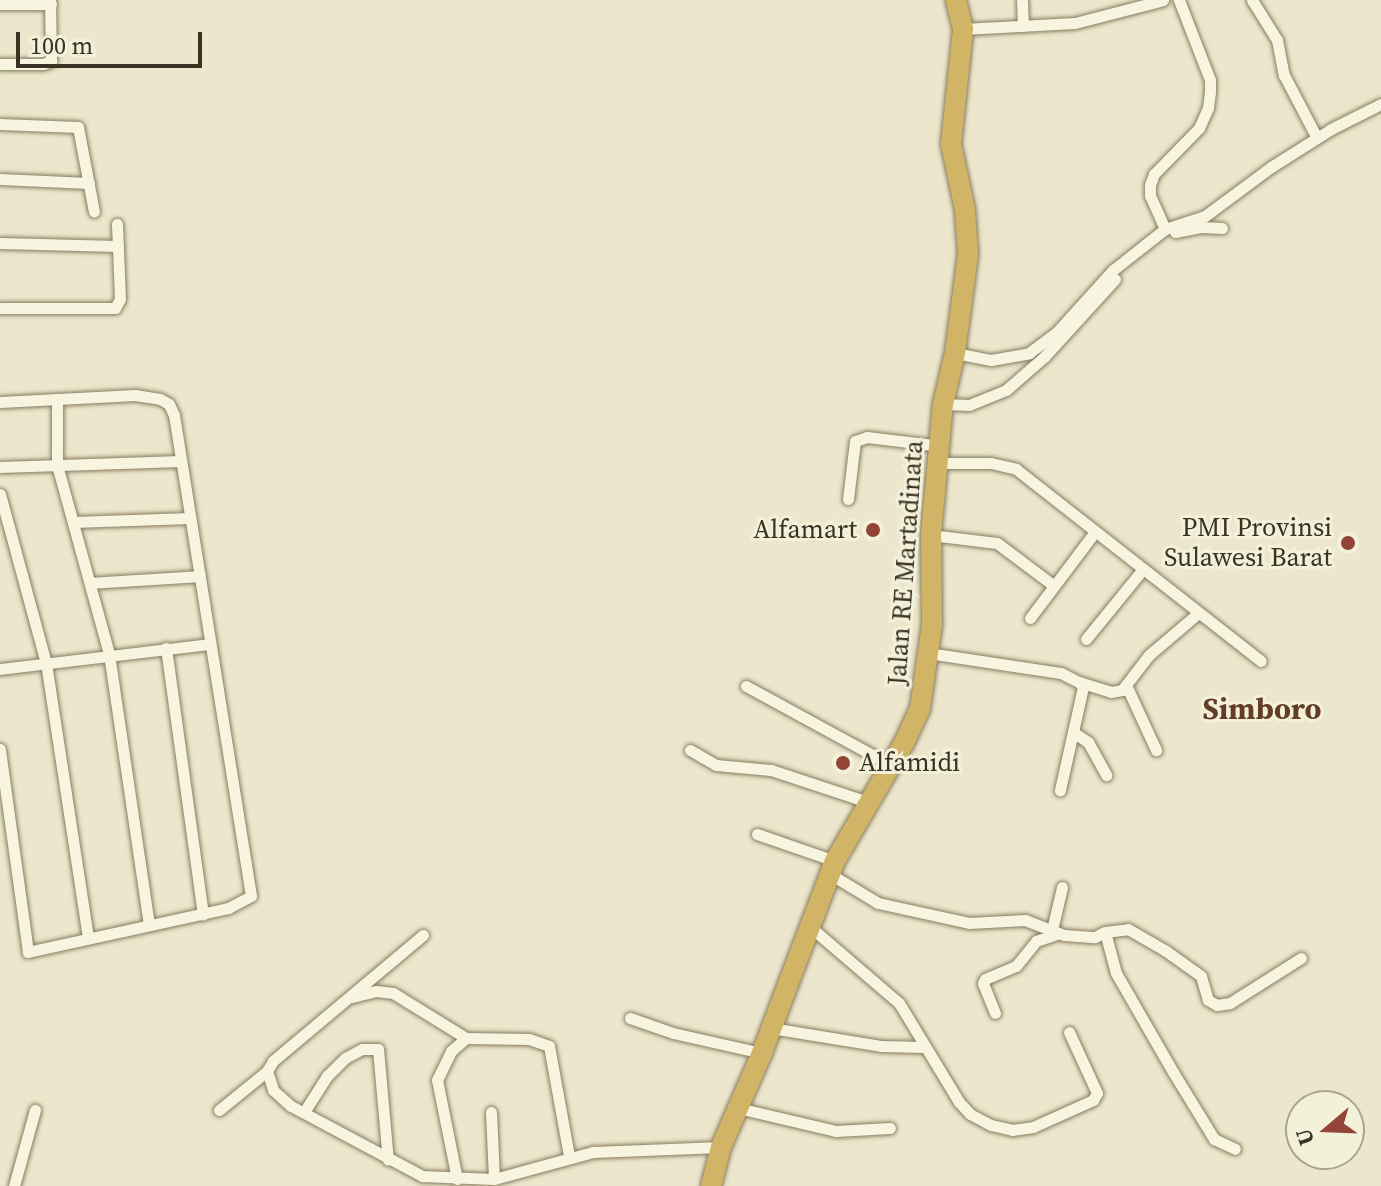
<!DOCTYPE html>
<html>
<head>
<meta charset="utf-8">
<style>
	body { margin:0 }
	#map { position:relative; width:1381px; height:1186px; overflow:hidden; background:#ece7cc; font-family:"Source Serif 4",serif }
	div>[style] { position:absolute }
	.roads { filter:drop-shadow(0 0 2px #887c61) drop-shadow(0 0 2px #887c61) }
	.street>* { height:11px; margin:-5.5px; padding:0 5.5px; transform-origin:5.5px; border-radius:5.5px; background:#f7f4df }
	.highway>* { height:20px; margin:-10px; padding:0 10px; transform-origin:10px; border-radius:10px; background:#d2b466 }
	.dots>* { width:22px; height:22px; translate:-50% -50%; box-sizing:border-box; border:4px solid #f4f1db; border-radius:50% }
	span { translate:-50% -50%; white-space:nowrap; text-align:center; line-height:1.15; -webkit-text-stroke:6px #f4f1db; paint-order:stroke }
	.poi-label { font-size:26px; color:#3a3223 }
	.right { translate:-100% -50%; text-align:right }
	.left { translate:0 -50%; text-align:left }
	.street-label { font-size:26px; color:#3a3223 }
	.quarter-label { font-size:30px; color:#633d26; font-weight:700 }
	.north { position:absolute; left:1285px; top:1090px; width:80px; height:80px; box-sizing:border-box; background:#f4f1db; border:2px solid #aaa591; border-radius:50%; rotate:251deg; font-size:22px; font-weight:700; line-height:32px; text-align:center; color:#3a3223 }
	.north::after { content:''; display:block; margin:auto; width:28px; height:36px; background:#924436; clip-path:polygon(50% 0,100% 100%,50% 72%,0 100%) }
	.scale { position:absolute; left:16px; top:32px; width:186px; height:36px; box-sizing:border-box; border:4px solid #3a3223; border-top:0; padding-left:10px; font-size:24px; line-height:28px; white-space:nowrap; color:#3a3223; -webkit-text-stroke:6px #f4f1db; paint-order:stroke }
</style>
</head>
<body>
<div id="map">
	<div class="roads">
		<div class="street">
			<div style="left:1022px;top:0;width:26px;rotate:88deg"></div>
			<div style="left:1252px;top:0;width:47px;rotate:58deg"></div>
			<div style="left:1277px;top:40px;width:36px;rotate:79deg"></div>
			<div style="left:1284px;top:75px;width:71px;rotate:62.4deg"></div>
			<div style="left:0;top:4px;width:51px"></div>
			<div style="left:963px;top:29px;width:112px;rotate:-3.1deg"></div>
			<div style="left:1075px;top:23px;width:91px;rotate:-14.6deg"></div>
			<div style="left:0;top:64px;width:43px"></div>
			<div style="left:43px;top:64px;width:9px;rotate:-21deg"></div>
			<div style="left:51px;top:61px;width:61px;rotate:-90.9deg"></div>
			<div style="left:0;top:124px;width:78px;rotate:2.2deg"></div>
			<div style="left:78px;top:127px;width:86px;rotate:79.3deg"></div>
			<div style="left:0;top:179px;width:89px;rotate:2.6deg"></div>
			<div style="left:1165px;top:229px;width:36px;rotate:-114deg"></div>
			<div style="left:1150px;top:196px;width:11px;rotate:-90deg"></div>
			<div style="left:1150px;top:185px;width:12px;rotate:-70deg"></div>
			<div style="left:1154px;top:174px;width:64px;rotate:-45.6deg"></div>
			<div style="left:1199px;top:128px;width:22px;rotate:-66deg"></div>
			<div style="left:1208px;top:108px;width:16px;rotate:-83deg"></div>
			<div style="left:1210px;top:92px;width:12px;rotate:-90deg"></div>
			<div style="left:1210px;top:80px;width:86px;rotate:-111.2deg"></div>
			<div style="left:1175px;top:232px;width:26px;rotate:-11deg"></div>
			<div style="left:1201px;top:227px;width:21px;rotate:3deg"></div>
			<div style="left:0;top:243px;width:118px;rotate:1.5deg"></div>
			<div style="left:0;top:308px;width:115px"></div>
			<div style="left:115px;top:308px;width:10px;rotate:-61deg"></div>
			<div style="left:120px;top:299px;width:75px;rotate:-92.3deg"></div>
			<div style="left:955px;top:353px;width:37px;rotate:11deg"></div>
			<div style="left:991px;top:360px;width:39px;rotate:-10deg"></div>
			<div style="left:1029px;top:353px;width:34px;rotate:-37deg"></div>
			<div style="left:1056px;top:333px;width:85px;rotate:-47.9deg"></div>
			<div style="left:1113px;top:270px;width:66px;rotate:-38.3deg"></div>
			<div style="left:1165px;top:229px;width:42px;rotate:-18deg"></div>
			<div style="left:1205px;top:216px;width:82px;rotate:-36.6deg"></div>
			<div style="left:1271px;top:167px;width:71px;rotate:-32.3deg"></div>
			<div style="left:1331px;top:129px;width:56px;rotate:-26.6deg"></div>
			<div style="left:57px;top:399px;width:66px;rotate:90deg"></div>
			<div style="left:57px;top:465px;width:196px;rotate:74.6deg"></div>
			<div style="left:109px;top:654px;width:274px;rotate:81.6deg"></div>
			<div style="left:0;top:402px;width:135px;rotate:-3deg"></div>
			<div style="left:135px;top:395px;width:25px;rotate:9deg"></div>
			<div style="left:160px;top:399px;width:10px;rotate:29deg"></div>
			<div style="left:169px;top:404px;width:12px;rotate:66deg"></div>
			<div style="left:174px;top:415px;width:487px;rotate:80.9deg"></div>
			<div style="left:251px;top:896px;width:26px;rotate:152deg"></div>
			<div style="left:228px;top:908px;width:205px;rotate:167.6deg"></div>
			<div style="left:28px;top:952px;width:205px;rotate:-97.9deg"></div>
			<div style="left:943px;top:404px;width:26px;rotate:2deg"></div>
			<div style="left:969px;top:405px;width:40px;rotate:-22deg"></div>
			<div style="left:1006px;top:390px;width:52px;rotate:-41.1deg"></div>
			<div style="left:1045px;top:356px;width:104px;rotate:-47.7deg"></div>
			<div style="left:940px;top:463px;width:51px"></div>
			<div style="left:991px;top:463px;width:26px;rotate:13deg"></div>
			<div style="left:1016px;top:469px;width:311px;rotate:38.1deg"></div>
			<div style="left:0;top:467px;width:181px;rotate:-1.9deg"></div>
			<div style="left:0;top:494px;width:175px;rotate:74.8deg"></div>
			<div style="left:46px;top:663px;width:278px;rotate:81.3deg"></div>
			<div style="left:848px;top:499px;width:58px;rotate:-83.1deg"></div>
			<div style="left:855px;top:441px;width:13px;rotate:-18deg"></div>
			<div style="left:867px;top:437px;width:75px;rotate:6.9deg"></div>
			<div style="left:73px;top:522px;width:117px;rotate:-2deg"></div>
			<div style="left:931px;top:535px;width:66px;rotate:6.9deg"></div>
			<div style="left:997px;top:543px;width:71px;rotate:37deg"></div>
			<div style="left:90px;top:583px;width:110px;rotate:-3.6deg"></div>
			<div style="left:1030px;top:618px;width:106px;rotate:-53deg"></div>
			<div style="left:1086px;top:639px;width:90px;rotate:-50.8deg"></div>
			<div style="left:166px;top:648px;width:269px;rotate:82.1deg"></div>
			<div style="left:928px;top:653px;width:134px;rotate:8.6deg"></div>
			<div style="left:1061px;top:673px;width:20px;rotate:27deg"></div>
			<div style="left:1079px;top:682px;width:6px;rotate:51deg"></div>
			<div style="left:1083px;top:687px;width:106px;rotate:102.6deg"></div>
			<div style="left:0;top:669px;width:211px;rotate:-6.8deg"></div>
			<div style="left:1079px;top:682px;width:34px;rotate:17deg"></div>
			<div style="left:1111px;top:692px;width:11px;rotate:-10deg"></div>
			<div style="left:1122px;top:690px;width:44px;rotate:-52.4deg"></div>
			<div style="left:1149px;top:655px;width:63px;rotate:-40.5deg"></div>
			<div style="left:1126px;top:685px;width:72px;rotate:65.2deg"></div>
			<div style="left:746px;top:686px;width:165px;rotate:28.6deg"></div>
			<div style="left:1073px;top:732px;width:18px;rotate:34deg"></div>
			<div style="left:1088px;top:742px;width:38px;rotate:61deg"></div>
			<div style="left:690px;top:750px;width:30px;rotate:30deg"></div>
			<div style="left:716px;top:765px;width:55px;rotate:5.2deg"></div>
			<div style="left:771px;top:770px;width:102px;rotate:18.3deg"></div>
			<div style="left:757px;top:834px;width:83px;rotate:19.1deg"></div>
			<div style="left:830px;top:874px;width:56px;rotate:31.1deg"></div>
			<div style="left:878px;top:903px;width:93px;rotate:12.4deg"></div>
			<div style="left:969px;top:923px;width:56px;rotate:-3.1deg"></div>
			<div style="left:1025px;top:920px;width:42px;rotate:21deg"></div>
			<div style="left:1064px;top:935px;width:31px;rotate:4deg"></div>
			<div style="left:1095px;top:937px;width:11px;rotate:-27deg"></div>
			<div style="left:1105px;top:932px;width:42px;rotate:75deg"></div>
			<div style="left:1116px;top:973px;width:114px;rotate:60.1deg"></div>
			<div style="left:1173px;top:1072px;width:79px;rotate:58.5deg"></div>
			<div style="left:1214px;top:1139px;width:23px;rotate:25deg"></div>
			<div style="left:808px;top:925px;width:120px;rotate:40.6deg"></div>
			<div style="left:899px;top:1003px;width:116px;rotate:58.8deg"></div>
			<div style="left:959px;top:1102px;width:16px;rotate:47deg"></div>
			<div style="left:970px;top:1114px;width:24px;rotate:28deg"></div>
			<div style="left:991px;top:1125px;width:22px;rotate:13deg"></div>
			<div style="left:1012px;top:1130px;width:21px;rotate:-8deg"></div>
			<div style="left:1033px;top:1127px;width:66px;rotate:-24.2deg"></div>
			<div style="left:1093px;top:1100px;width:8px;rotate:-60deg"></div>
			<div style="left:1097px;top:1093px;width:67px;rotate:-114.7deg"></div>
			<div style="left:1052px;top:930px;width:44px;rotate:-76.9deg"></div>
			<div style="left:1105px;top:932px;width:23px;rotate:-7deg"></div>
			<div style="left:1128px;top:929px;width:44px;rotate:30.1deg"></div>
			<div style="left:1166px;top:951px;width:43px;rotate:35.5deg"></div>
			<div style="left:1201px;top:976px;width:25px;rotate:74deg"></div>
			<div style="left:1208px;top:1000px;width:10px;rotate:29deg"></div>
			<div style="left:1217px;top:1005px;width:13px;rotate:-9deg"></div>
			<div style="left:1230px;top:1003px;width:84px;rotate:-32.4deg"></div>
			<div style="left:423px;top:935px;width:196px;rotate:140deg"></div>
			<div style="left:273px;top:1061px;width:12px;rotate:121deg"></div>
			<div style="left:267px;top:1071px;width:20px;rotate:72deg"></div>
			<div style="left:273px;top:1090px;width:24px;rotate:42deg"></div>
			<div style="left:291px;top:1106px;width:149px;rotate:28.1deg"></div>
			<div style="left:422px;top:1176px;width:72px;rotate:2.4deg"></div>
			<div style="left:494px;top:1179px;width:103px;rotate:-15.3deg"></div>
			<div style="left:593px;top:1152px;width:128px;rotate:-2.2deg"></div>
			<div style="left:352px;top:997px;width:25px;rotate:-14deg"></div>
			<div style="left:376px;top:991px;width:17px;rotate:7deg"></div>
			<div style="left:393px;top:993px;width:86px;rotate:31.7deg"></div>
			<div style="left:995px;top:1013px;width:32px;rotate:-112deg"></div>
			<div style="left:983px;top:983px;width:4px;rotate:-63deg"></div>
			<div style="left:985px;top:979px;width:34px;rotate:-23deg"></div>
			<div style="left:1016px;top:966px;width:32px;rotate:-51deg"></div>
			<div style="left:1036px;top:941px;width:24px;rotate:-19deg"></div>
			<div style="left:630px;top:1018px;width:46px;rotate:19.2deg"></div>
			<div style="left:673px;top:1033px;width:91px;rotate:12.7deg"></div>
			<div style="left:771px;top:1028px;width:111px;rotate:9.3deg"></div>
			<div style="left:881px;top:1046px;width:42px;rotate:1.4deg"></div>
			<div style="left:738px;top:1108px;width:101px;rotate:13.2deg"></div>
			<div style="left:836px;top:1131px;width:54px;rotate:-3.2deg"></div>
			<div style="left:219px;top:1110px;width:62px;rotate:-39.1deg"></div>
			<div style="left:304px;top:1112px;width:43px;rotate:-57.4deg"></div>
			<div style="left:327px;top:1076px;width:25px;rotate:-45deg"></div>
			<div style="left:345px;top:1058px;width:19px;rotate:-28deg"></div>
			<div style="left:362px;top:1049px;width:16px"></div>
			<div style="left:378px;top:1049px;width:111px;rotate:84.9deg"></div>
			<div style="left:491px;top:1112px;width:67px;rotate:87.4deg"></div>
			<div style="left:457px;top:1179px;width:101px;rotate:-101.4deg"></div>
			<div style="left:437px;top:1080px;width:32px;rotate:-64deg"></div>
			<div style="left:451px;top:1051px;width:20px;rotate:-41deg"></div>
			<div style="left:466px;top:1038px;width:63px;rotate:0.9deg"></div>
			<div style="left:529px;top:1039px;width:21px;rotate:19deg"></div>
			<div style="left:549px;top:1046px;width:112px;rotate:79.7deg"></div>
			<div style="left:14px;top:1186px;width:79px;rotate:-74.6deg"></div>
		</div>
		<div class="highway">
			<div style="left:711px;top:1186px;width:40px;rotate:-75.6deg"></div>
			<div style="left:721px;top:1147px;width:103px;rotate:-66.4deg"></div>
			<div style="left:762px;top:1053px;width:205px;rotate:-69.2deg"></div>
			<div style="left:835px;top:861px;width:137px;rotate:-59.7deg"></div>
			<div style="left:904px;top:743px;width:38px;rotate:-65deg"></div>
			<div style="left:920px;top:709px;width:85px;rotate:-81.9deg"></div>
			<div style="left:932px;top:625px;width:90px;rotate:-90.6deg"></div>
			<div style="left:931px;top:535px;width:132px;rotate:-84.8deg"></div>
			<div style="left:943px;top:404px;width:52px;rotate:-76.8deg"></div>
			<div style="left:955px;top:353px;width:100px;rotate:-82.5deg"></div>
			<div style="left:968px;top:254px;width:44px;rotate:-93.9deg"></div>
			<div style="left:965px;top:210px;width:67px;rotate:-102deg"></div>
			<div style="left:951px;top:144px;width:116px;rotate:-84deg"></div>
			<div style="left:963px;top:29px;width:30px;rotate:-104deg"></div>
		</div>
	</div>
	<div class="dots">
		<div style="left:873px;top:530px;background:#924436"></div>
		<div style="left:1348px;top:543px;background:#924436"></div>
		<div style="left:843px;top:763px;background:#924436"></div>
	</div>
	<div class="poi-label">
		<span class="right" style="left:1332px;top:543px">PMI Provinsi<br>Sulawesi Barat</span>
		<span class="right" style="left:857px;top:530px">Alfamart</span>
		<span class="left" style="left:859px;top:763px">Alfamidi</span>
	</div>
	<div class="street-label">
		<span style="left:906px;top:563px;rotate:-86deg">Jalan RE Martadinata</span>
	</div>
	<div class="quarter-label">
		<span style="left:1262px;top:709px">Simboro</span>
	</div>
	<div class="north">U</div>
	<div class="scale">100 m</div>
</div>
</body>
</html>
